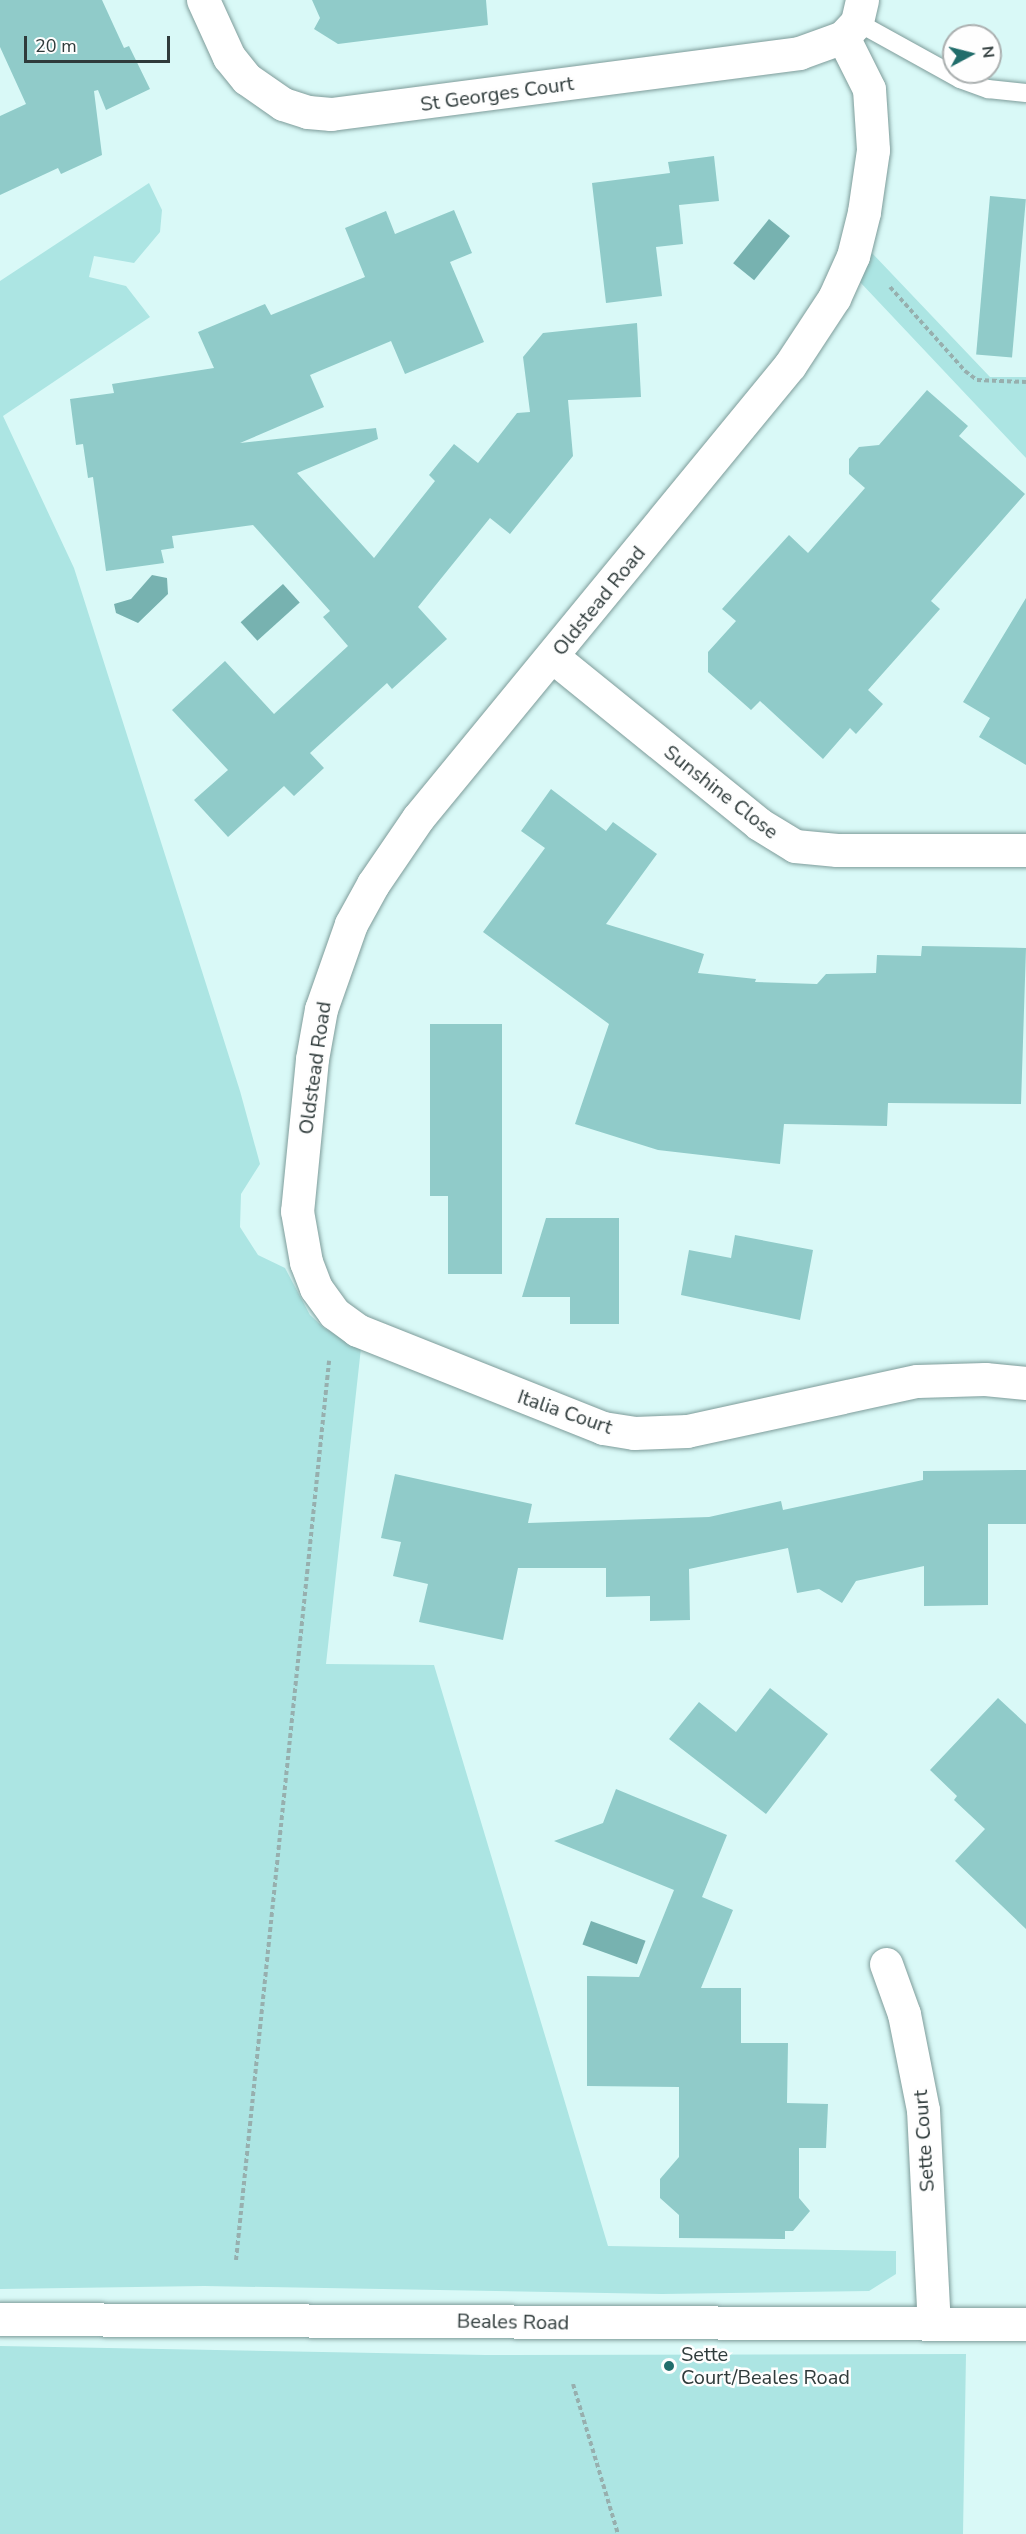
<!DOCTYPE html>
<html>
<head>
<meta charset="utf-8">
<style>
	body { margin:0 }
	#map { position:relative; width:1026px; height:2534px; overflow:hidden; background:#d9f9f7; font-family:"Nunito Sans",sans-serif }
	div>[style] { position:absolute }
	.green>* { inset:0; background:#ace5e3 }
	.water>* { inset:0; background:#77b2b0; transform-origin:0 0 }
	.building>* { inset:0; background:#90cbc9; transform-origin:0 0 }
	.path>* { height:4px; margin-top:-2px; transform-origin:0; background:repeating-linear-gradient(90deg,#97afae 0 4.5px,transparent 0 7.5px) }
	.roads { filter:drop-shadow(0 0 2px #7e9c9a) drop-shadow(0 0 2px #7e9c9a) }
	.lane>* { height:18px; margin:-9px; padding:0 9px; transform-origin:9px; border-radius:9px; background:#fff }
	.street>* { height:33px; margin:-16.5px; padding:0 16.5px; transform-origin:16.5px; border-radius:16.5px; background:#fff }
	.dots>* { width:16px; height:16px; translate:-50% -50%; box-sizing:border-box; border:3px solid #fefefe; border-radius:50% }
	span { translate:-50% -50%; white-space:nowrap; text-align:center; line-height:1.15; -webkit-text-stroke:5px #fefefe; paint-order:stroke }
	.street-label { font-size:20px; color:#2f3b3b }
	.poi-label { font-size:20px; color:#2f3b3b }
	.left { translate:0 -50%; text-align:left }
	.north { position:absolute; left:942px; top:24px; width:60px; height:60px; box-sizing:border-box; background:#fefefe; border:2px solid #abb0b0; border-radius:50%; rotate:83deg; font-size:16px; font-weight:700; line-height:24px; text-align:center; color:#2f3b3b }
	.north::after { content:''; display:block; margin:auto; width:21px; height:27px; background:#216d6b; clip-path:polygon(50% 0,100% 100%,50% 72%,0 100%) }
	.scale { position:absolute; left:24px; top:36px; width:146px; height:27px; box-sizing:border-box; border:3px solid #2f3b3b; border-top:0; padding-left:8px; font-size:18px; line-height:21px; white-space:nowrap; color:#2f3b3b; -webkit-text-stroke:4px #fefefe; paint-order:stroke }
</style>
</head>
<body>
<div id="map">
	<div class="green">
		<div style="clip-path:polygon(149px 183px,162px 210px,160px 232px,134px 263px,94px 256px,89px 277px,126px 286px,150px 317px,3px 416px,74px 568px,240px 1091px,260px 1164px,241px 1194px,240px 1227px,258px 1255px,285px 1268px,310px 1315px,324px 1328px,361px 1348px,326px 1664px,434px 1665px,608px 2246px,896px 2251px,896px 2274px,869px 2291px,662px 2294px,204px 2286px,0 2289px,0 281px)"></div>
		<div style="clip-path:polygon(872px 253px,990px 377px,1026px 377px,1026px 458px,860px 282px)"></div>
		<div style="clip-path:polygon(0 2346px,486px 2355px,966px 2354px,963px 2534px,0 2534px)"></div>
	</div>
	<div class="water">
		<div style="left:769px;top:219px;width:27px;height:57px;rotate:39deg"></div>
		<div style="clip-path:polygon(152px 575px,167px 578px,168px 594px,138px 623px,116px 613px,114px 604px,131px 599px)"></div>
		<div style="left:283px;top:584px;width:25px;height:57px;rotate:48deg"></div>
		<div style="left:591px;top:1921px;width:58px;height:25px;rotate:20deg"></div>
	</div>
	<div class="building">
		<div style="clip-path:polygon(0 0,102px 0,124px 48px,129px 46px,150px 89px,106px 110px,98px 90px,94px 91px,102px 155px,61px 174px,58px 168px,0 195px,0 116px,26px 104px,0 47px)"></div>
		<div style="clip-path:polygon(312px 0,486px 0,488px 25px,338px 44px,314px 29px,320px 18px)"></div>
		<div style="clip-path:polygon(714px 156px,719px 201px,679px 205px,683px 244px,656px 247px,662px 296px,606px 303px,592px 183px,670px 173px,668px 162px)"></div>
		<div style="left:990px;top:196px;width:36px;height:159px;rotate:5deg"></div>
		<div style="clip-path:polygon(454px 210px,472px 253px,450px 262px,484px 342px,405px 374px,391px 341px,310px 375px,324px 407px,240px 443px,376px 428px,378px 439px,297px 473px,374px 558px,435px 481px,429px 475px,454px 444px,478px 463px,517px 413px,530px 412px,523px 357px,543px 333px,637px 323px,641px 397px,568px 400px,573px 456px,510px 534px,490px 518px,418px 607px,447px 639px,392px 689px,387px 683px,310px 753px,324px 768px,294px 796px,284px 786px,228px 837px,194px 800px,228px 770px,172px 710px,225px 661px,274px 714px,348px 646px,323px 617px,330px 611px,253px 525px,172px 536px,174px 548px,161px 550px,164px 563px,106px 571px,93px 477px,88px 478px,83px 444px,76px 445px,70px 399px,114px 393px,112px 384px,214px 368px,198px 332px,265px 304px,271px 315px,365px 277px,345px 228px,386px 211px,395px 234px)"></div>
		<div style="clip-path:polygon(927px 390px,968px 426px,959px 436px,1025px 494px,931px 601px,940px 609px,868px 690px,883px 704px,856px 734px,850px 728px,823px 759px,760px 701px,751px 710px,708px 672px,708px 652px,736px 621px,722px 609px,789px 535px,808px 553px,865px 488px,849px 474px,849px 459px,859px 447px,879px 445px)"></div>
		<div style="clip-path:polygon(1026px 598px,1026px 765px,979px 737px,990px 718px,963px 702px)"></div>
		<div style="clip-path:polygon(551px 789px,606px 831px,613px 822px,657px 854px,606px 924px,704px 954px,698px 973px,756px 979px,755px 982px,817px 984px,826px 974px,876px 973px,877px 955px,921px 956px,922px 946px,1026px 948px,1021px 1104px,888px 1103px,887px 1126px,784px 1124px,780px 1164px,658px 1150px,575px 1124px,609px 1024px,483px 932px,545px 848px,521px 831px)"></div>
		<div style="clip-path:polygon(430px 1024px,502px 1024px,502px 1274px,448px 1274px,448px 1196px,430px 1196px)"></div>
		<div style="clip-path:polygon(546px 1218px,619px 1218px,619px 1324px,570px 1324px,570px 1297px,522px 1297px)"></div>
		<div style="clip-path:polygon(735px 1235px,813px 1250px,800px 1320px,681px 1295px,689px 1250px,731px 1258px)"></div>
		<div style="clip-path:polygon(1026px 1470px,1026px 1524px,988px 1524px,988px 1605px,924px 1606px,924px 1566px,856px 1581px,842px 1603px,819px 1589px,797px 1593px,788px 1548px,689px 1569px,690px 1620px,650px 1621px,650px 1596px,606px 1597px,606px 1568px,518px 1568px,503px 1640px,419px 1622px,428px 1584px,393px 1576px,401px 1542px,381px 1538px,395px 1474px,532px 1504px,528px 1523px,709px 1517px,781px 1501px,783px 1510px,923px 1480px,923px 1471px)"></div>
		<div style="clip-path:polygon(770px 1688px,828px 1734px,766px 1814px,669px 1739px,699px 1702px,736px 1732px)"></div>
		<div style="clip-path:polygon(998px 1698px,1026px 1724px,1026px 1929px,955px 1861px,985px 1829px,954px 1800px,957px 1796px,930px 1770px)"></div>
		<div style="clip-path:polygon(616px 1789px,727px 1835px,702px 1897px,733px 1910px,701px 1988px,741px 1988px,741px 2043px,788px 2043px,787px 2103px,828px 2104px,826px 2148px,799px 2148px,799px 2198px,810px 2211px,793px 2231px,785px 2231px,785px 2239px,679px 2238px,679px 2215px,660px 2198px,660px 2179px,679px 2157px,679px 2087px,587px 2086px,587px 1976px,639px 1977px,674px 1890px,554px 1841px,603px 1823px)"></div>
	</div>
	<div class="path">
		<div style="left:890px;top:287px;width:113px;rotate:48.2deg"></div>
		<div style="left:965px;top:371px;width:15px;rotate:37deg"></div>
		<div style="left:977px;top:380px;width:49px;rotate:2.3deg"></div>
		<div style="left:236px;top:2260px;width:904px;rotate:-84.09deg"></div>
		<div style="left:573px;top:2384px;width:157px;rotate:73.3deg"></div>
	</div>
	<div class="roads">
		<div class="lane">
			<div style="left:857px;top:22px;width:118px;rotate:29deg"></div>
			<div style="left:960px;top:79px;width:30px;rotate:20deg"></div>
			<div style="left:988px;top:89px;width:38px;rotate:6deg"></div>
		</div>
		<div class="street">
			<div style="left:203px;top:0;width:63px;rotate:65.5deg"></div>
			<div style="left:229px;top:57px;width:28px;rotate:51deg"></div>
			<div style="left:247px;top:79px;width:44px;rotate:34.8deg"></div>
			<div style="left:283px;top:104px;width:26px;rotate:18deg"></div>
			<div style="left:308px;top:112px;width:23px;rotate:5deg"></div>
			<div style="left:331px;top:114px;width:472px;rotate:-7.4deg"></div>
			<div style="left:799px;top:53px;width:47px;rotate:-20deg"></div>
			<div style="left:862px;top:0;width:23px;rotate:103deg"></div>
			<div style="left:857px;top:22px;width:21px;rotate:133deg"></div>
			<div style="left:843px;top:37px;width:58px;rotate:63.4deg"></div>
			<div style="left:869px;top:89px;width:61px;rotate:86.2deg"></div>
			<div style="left:873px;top:150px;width:63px;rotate:98.3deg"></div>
			<div style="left:864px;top:212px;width:45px;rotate:104deg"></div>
			<div style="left:853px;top:256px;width:46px;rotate:114.3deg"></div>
			<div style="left:834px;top:298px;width:80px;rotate:123.3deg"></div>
			<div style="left:790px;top:365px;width:586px;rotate:129.39deg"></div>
			<div style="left:418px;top:818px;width:80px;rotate:124.3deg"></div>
			<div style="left:373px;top:884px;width:46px;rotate:118.8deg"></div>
			<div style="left:351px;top:924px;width:90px;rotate:109.4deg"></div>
			<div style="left:321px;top:1009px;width:51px;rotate:100.2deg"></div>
			<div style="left:312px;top:1059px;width:153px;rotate:95.6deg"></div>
			<div style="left:297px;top:1211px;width:52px;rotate:80deg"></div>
			<div style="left:306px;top:1262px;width:28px;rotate:69deg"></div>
			<div style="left:316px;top:1288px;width:31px;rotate:54deg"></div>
			<div style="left:334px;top:1313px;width:29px;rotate:36deg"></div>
			<div style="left:357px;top:1330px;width:265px;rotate:21.7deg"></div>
			<div style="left:603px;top:1428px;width:31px;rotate:9deg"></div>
			<div style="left:634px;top:1433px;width:53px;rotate:-2.2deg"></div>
			<div style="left:687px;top:1431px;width:235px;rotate:-12.3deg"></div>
			<div style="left:917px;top:1381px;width:68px;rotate:-1.7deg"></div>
			<div style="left:985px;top:1379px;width:41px;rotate:5.6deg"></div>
			<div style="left:553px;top:657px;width:265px;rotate:39deg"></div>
			<div style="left:759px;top:824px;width:42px;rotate:31.4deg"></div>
			<div style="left:795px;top:846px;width:42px;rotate:5.4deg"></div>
			<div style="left:837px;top:850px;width:189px"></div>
			<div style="left:886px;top:1964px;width:53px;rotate:70.2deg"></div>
			<div style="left:904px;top:2014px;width:98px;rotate:78.8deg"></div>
			<div style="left:923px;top:2110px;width:214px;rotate:87.1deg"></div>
			<div style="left:0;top:2319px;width:1026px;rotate:0.28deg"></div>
		</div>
	</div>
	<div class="dots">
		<div style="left:669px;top:2366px;background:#216d6b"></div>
	</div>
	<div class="street-label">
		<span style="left:497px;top:94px;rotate:-8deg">St Georges Court</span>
		<span style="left:599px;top:601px;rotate:-51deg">Oldstead Road</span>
		<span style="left:721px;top:792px;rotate:38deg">Sunshine Close</span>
		<span style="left:315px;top:1068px;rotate:-82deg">Oldstead Road</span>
		<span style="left:565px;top:1412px;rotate:19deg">Italia Court</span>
		<span style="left:924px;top:2141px;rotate:-94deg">Sette Court</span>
		<span style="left:513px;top:2322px;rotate:1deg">Beales Road</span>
	</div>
	<div class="poi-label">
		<span class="left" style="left:681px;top:2366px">Sette<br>Court/Beales Road</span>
	</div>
	<div class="north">N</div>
	<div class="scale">20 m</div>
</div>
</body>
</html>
